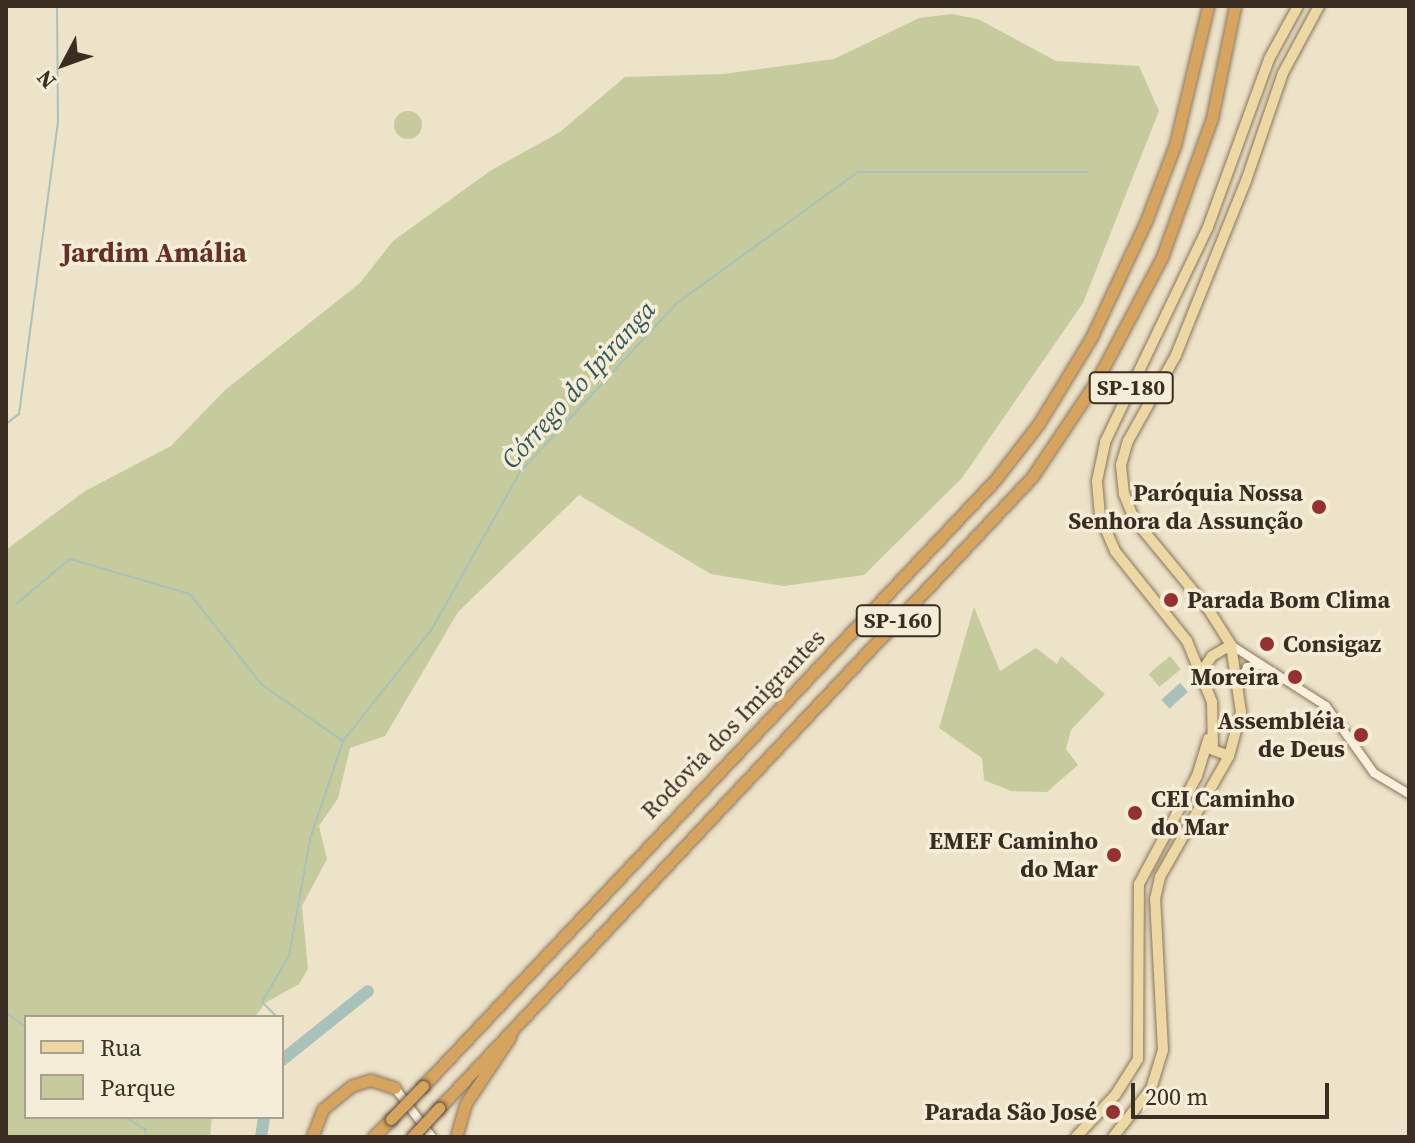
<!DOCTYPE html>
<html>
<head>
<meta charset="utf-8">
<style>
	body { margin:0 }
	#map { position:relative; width:1415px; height:1143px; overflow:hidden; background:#ede3c9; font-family:"Source Serif 4",serif }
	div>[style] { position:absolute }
	.green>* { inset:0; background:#c5cb9d; transform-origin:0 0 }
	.round { border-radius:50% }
	.water>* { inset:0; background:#a9c1bb; transform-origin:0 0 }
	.stream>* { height:2px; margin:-1px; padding:0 1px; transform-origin:1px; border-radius:1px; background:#a9c1bb }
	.river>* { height:12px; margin:-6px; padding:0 6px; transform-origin:6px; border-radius:6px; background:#a9c1bb }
	.roads { filter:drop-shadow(0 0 2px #88755e) drop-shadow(0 0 2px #88755e) }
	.minor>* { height:8px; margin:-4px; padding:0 4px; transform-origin:4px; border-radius:4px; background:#f8f0dc }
	.major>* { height:10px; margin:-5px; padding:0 5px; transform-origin:5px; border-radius:5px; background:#edd7a3 }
	.highway>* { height:11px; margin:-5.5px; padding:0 5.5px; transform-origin:5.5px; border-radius:5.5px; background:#d7a45f }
	.bridges { filter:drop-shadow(0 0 2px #574432) drop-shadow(0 0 2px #574432) }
	.highway-bridge>* { height:11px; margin:-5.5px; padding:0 5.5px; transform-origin:5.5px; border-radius:5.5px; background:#d7a45f }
	.dots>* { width:22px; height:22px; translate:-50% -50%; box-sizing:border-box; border:4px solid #f5edd8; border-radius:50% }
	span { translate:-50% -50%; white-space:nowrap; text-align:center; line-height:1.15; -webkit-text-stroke:7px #f5edd8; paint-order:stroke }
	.shield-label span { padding:2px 6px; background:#f5edd8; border:2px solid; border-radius:6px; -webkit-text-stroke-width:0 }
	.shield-label { font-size:22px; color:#3a2d21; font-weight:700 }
	.poi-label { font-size:24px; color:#3a2d21; font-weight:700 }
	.right { translate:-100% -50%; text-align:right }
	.left { translate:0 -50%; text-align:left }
	.street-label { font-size:24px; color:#3a2d21 }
	.water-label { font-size:26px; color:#315957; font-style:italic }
	.quarter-label { font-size:28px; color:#643122; font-weight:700 }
	.frame { position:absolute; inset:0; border:8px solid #3a2d21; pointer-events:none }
	.legend { position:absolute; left:24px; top:1015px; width:260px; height:104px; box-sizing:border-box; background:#f5edd8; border:2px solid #aaa08f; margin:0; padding:10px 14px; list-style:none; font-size:24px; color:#3a2d21 }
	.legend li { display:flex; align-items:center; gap:16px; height:40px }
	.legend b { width:40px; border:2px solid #aaa08f }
	.north { position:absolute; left:24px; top:24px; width:80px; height:80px; -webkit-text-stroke:6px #f5edd8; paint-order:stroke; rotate:229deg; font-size:22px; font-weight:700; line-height:32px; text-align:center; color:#3a2d21 }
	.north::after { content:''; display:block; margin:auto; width:28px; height:36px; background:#3a2d21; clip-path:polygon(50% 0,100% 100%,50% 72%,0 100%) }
	.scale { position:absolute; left:1131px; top:1083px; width:198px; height:36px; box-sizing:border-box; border:4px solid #3a2d21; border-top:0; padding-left:10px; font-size:24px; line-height:28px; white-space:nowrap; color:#3a2d21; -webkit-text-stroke:6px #f5edd8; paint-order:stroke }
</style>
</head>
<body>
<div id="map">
	<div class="green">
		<div style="clip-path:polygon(952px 14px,978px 19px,1056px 61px,1139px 66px,1159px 111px,1083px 303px,962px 478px,864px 575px,784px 586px,711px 574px,579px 495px,458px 612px,385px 736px,350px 748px,338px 798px,319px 826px,327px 859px,302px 906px,308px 969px,299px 984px,265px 1003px,255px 1017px,26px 1017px,26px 1117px,212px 1117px,210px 1137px,6px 1137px,6px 550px,85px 491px,171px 446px,225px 390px,360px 283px,393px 241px,490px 171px,560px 132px,625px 77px,723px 74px,834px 59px,919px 18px)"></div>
		<div class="round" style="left:394px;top:111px;width:28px;height:28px"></div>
		<div style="clip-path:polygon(974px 607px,1000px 671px,1036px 648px,1057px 664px,1061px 656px,1105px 694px,1071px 730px,1066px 749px,1078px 765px,1047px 792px,1011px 791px,984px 780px,982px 758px,939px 728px)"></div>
		<div style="left:1170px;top:656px;width:17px;height:28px;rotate:50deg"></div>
	</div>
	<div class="water">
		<div style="left:1180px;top:683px;width:12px;height:25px;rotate:48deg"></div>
	</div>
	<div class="stream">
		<div style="left:6px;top:424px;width:16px;rotate:-38deg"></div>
		<div style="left:19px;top:414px;width:294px;rotate:-82.4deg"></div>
		<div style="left:58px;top:123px;width:117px;rotate:-90.5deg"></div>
		<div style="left:16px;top:604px;width:70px;rotate:-39.8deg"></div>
		<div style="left:70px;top:559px;width:125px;rotate:16.3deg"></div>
		<div style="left:190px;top:594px;width:115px;rotate:51.7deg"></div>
		<div style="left:261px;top:684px;width:100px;rotate:34.8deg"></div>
		<div style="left:6px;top:1013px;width:24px;rotate:35deg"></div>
		<div style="left:277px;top:1017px;width:21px;rotate:-135deg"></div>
		<div style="left:262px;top:1002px;width:53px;rotate:-59.6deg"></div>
		<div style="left:289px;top:956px;width:119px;rotate:-79.8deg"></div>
		<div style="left:310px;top:839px;width:103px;rotate:-71.4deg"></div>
		<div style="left:343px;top:741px;width:143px;rotate:-51.5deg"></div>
		<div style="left:432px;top:629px;width:180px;rotate:-60.7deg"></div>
		<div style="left:520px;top:472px;width:231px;rotate:-47.1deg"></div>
		<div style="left:677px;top:303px;width:223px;rotate:-35.9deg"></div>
		<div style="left:858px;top:172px;width:230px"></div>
		<div style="left:282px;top:1023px;width:6px;rotate:90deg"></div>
		<div style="left:124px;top:1117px;width:24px;rotate:30deg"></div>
		<div style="left:145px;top:1129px;width:8px;rotate:83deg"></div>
	</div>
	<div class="river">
		<div style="left:282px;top:1060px;width:110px;rotate:-38.7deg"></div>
		<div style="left:261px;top:1137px;width:20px;rotate:-81deg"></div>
	</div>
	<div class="roads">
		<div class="minor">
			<div style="left:1231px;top:645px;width:113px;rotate:32.7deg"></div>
			<div style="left:1326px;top:706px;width:82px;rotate:54.4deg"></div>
			<div style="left:1374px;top:773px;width:41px;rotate:31deg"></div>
			<div style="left:1240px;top:683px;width:17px;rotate:-66deg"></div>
			<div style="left:1247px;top:667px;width:13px;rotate:-9deg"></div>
			<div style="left:395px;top:1088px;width:61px;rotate:52.9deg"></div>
		</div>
		<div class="major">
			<div style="left:1201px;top:672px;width:19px;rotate:-55deg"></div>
			<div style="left:1212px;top:656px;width:22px;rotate:-30deg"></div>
			<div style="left:1229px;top:756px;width:17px;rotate:-159deg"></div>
			<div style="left:1213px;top:750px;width:48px;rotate:-91.2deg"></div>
			<div style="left:1212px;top:702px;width:66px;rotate:-112.3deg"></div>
			<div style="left:1187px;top:641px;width:115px;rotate:-128.7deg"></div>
			<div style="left:1115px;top:551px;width:38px;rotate:-113deg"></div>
			<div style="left:1100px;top:516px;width:35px;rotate:-95deg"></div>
			<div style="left:1097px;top:481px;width:40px;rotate:-78deg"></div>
			<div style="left:1105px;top:442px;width:238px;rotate:-64.4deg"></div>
			<div style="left:1208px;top:227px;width:179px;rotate:-70deg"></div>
			<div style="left:1269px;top:59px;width:60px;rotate:-61.3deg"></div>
			<div style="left:1076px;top:1137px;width:59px;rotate:-47.1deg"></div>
			<div style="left:1116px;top:1094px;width:41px;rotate:-57.8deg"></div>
			<div style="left:1138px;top:1059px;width:175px;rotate:-89.7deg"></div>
			<div style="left:1139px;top:884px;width:123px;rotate:-61.8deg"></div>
			<div style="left:1197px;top:776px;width:39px;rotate:-73deg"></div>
			<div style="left:1113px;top:1137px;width:61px;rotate:-51.6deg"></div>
			<div style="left:1151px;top:1089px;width:41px;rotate:-72.9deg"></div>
			<div style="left:1163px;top:1050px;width:151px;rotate:-93deg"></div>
			<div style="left:1155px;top:899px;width:23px;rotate:-77deg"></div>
			<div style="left:1160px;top:877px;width:139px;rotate:-60.3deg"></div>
			<div style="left:1229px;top:756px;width:46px;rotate:-74.7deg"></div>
			<div style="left:1241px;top:712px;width:68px;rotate:-98.5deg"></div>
			<div style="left:1231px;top:645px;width:41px;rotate:-122.2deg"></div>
			<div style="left:1209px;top:610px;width:118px;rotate:-129.5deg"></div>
			<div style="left:1134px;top:519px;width:27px;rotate:-112deg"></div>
			<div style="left:1124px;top:494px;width:29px;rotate:-96deg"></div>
			<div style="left:1121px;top:465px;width:25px;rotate:-74deg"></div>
			<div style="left:1128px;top:441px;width:98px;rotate:-60.8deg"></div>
			<div style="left:1176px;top:355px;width:188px;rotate:-68.1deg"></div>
			<div style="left:1246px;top:181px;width:114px;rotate:-71.1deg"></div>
			<div style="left:1283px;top:73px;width:76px;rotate:-61.8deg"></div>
		</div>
		<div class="highway">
			<div style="left:423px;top:1086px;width:833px;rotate:-46.65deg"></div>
			<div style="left:995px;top:480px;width:72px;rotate:-52.3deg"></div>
			<div style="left:1039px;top:423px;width:100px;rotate:-58.5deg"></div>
			<div style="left:1091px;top:338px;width:129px;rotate:-64.8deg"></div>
			<div style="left:1146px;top:221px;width:81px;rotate:-69.1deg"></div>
			<div style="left:1175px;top:145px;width:143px;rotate:-76.6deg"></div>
			<div style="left:439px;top:1108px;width:866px;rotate:-46.78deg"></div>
			<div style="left:1032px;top:477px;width:117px;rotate:-56.2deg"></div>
			<div style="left:1097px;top:380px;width:139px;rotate:-62.1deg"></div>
			<div style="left:1162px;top:257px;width:148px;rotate:-70.2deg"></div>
			<div style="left:1212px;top:118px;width:114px;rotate:-78.4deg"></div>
			<div style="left:312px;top:1137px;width:30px;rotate:-69deg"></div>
			<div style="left:323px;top:1109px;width:36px;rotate:-39deg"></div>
			<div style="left:351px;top:1086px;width:21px;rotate:-17deg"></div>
			<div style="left:371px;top:1080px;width:25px;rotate:18deg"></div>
			<div style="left:373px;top:1137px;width:25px;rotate:-45deg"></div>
			<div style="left:456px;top:1137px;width:35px;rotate:-74deg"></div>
			<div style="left:466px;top:1103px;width:79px;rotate:-56.3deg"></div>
		</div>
	</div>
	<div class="bridges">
		<div class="highway-bridge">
			<div style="left:391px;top:1119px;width:46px;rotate:-45.9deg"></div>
			<div style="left:412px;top:1137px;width:40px;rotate:-47deg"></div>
		</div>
	</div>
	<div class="dots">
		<div style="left:1319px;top:507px;background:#953131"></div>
		<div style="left:1171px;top:600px;background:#953131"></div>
		<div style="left:1267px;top:644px;background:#953131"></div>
		<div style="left:1295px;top:677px;background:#953131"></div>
		<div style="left:1361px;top:735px;background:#953131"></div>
		<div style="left:1135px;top:813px;background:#953131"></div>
		<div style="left:1114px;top:855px;background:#953131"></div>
		<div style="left:1113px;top:1112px;background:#953131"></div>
	</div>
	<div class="shield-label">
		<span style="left:1131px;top:388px">SP-180</span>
		<span style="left:898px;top:621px">SP-160</span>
	</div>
	<div class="poi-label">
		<span class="right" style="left:1303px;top:507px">Paróquia Nossa<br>Senhora da Assunção</span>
		<span class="left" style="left:1187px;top:600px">Parada Bom Clima</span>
		<span class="left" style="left:1283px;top:644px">Consigaz</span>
		<span class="right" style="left:1279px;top:677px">Moreira</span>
		<span class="right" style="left:1345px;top:735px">Assembléia<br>de Deus</span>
		<span class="left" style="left:1151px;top:813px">CEI Caminho<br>do Mar</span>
		<span class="right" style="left:1098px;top:855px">EMEF Caminho<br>do Mar</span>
		<span class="right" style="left:1097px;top:1112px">Parada São José</span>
	</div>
	<div class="street-label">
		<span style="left:733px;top:724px;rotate:-46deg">Rodovia dos Imigrantes</span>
	</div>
	<div class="water-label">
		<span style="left:579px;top:385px;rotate:-48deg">Córrego do Ipiranga</span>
	</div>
	<div class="quarter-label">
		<span style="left:154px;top:252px">Jardim Amália</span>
	</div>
	<div class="frame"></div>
	<ul class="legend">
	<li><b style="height:10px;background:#edd7a3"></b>Rua</li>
	<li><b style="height:22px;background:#c5cb9d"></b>Parque</li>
	</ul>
	<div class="north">N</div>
	<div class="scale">200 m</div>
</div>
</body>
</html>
